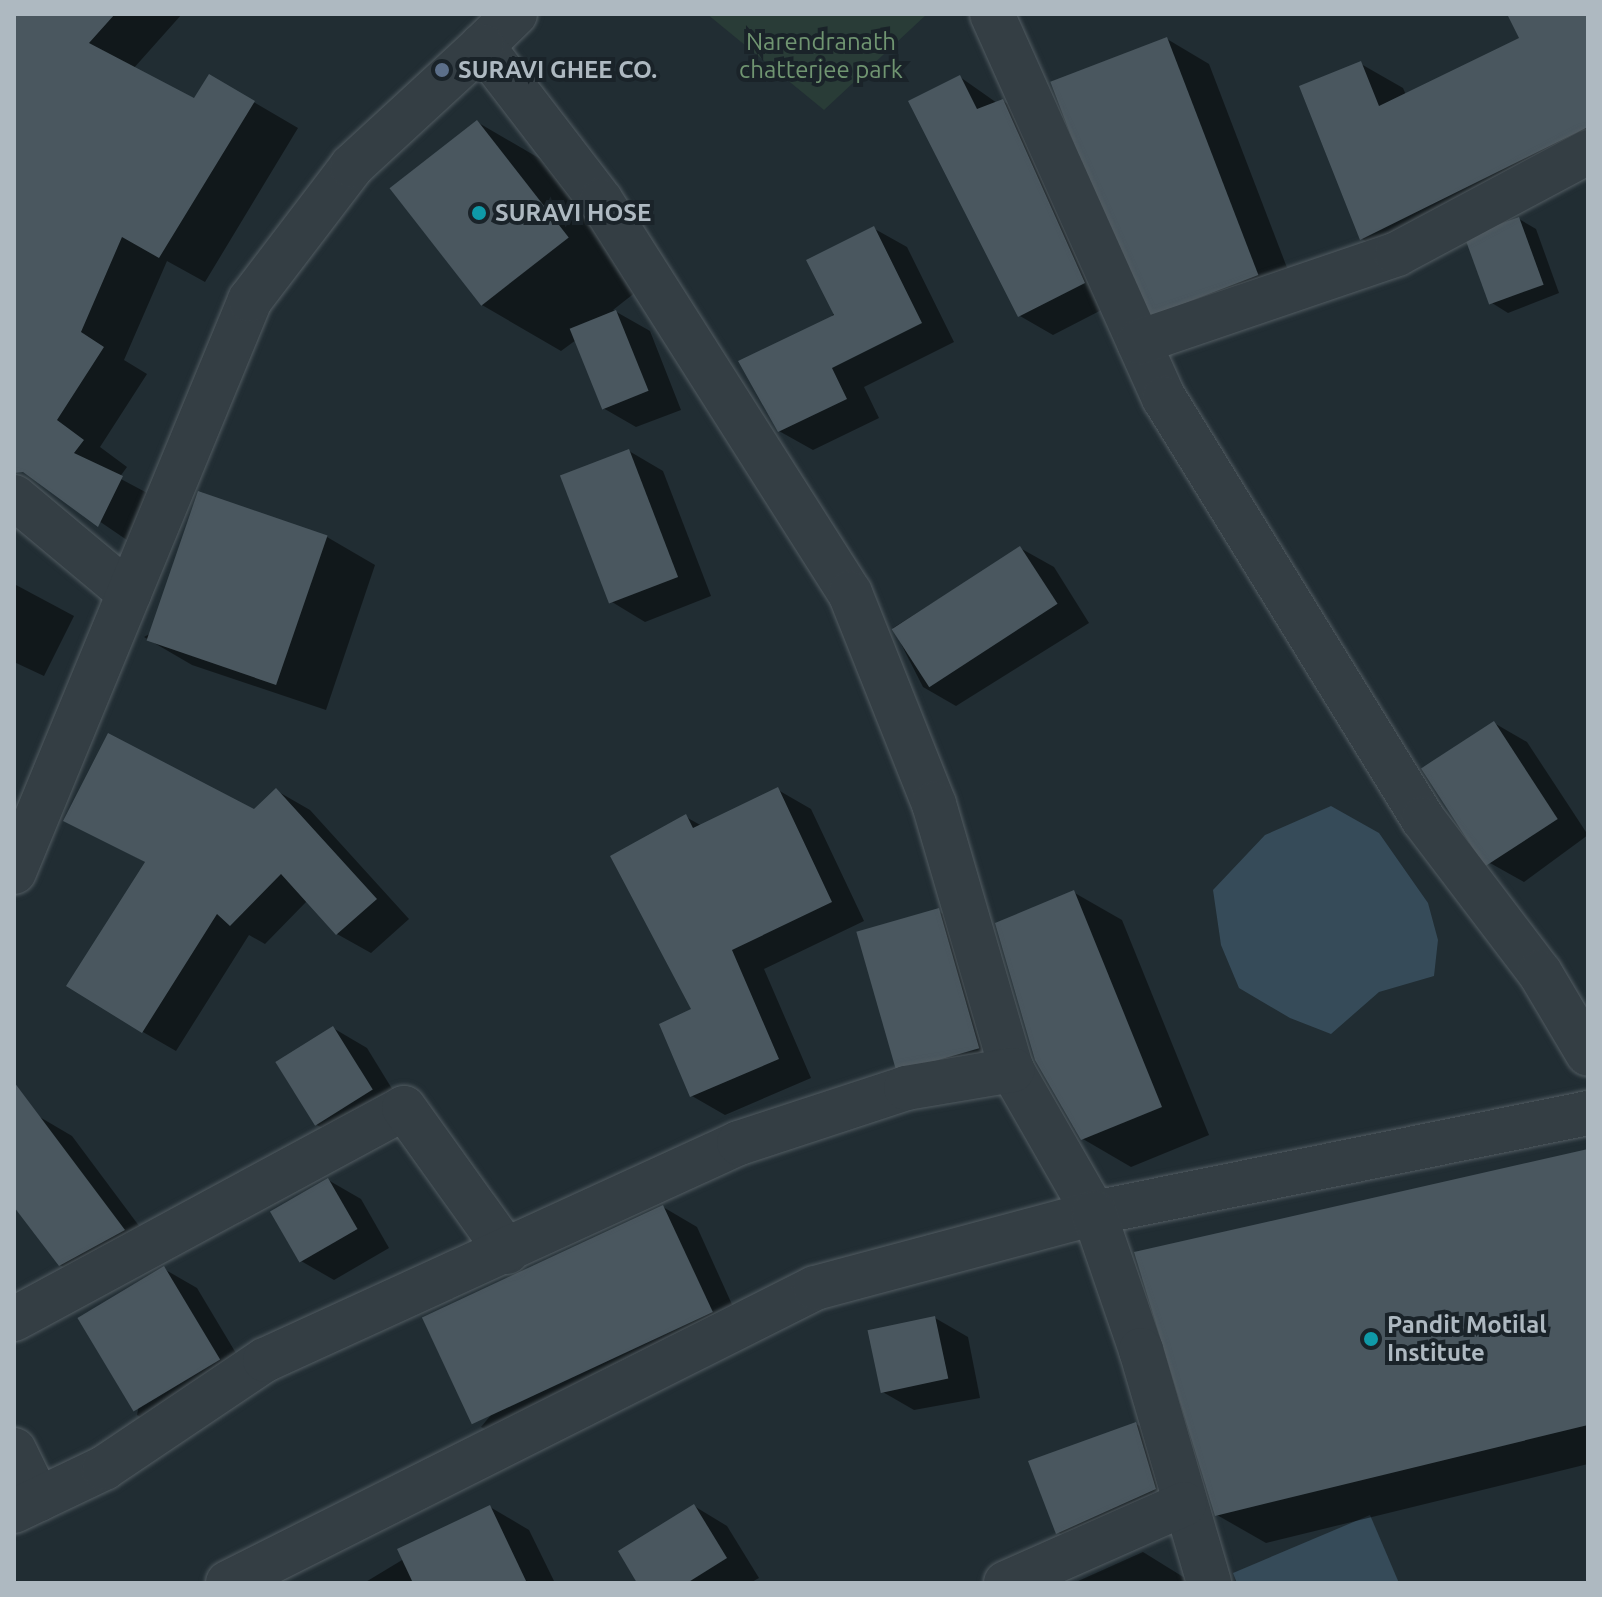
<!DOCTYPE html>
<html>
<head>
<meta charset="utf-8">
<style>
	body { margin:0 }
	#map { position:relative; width:1602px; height:1597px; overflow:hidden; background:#212d33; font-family:Ubuntu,sans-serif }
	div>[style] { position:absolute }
	.green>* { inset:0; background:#293c37 }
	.water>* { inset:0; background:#364b59 }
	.shadow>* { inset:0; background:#0007 }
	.building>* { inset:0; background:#4a575f; transform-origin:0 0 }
	.roads { filter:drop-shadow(0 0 2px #525c62) drop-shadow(0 0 2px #525c62) }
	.minor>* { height:44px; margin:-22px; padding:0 22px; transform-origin:22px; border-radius:22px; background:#343e44 }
	.dots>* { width:22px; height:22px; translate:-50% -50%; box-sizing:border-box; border:4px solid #1a2329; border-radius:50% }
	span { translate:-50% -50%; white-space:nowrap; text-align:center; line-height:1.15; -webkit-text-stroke:8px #1a2329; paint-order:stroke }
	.park-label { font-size:24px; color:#709571 }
	.poi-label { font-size:24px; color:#aeb9c1; font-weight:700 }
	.left { translate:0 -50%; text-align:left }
	.frame { position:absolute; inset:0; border:16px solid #aeb9c1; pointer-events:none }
</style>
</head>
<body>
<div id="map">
	<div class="green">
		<div style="clip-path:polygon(707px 14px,927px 14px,824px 110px)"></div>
	</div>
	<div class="water">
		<div style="clip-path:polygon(1331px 806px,1379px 833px,1428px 903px,1438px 940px,1434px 976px,1379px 992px,1331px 1034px,1290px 1018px,1239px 988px,1221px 945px,1213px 890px,1265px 835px)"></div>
		<div style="clip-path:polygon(1370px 1515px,1399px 1583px,1237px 1583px,1233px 1573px)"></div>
	</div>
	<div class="shadow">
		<div style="clip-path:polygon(14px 14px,182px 14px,133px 69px,195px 101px,209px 76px,298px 128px,205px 282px,167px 261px,124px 360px,147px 374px,100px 447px,127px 467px,119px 478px,166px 503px,143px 551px,14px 463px)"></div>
		<div style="clip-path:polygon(1509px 14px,1588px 14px,1588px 169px,1404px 263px,1362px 239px,1361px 64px,1403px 88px,1406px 95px,1521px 39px)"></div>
		<div style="clip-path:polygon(1167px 39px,1209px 64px,1299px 299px,1197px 334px,1154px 310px)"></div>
		<div style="clip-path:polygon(960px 77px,997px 103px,1003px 101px,1036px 121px,1117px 302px,1053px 335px,1020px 316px)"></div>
		<div style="clip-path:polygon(477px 122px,556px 168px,646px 284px,613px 310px,650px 331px,681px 410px,636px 427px,603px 408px,576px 340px,561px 351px,482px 305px)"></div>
		<div style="clip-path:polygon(1519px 219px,1536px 229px,1559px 293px,1508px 313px,1492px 303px)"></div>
		<div style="clip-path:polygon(873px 228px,907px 247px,954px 342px,864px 387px,879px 418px,813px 450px,779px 431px)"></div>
		<div style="clip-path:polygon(629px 451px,663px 471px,711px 596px,645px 622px,612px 602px)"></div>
		<div style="clip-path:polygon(327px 537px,375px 565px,326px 710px,192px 665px,144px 637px)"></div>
		<div style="clip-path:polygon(1020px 548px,1054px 567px,1089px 623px,956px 706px,923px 687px,893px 628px)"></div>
		<div style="clip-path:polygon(16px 585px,74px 616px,44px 676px,14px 662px)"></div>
		<div style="clip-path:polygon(1494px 723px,1527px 742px,1588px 835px,1524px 882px,1490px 863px)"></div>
		<div style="clip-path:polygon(778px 790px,811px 809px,864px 921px,764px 969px,811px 1078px,725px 1115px,692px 1096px,694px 1010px,686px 817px,702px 826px)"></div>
		<div style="clip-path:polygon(277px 791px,310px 810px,409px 919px,371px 953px,337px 934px,307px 901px,265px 944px,249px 935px,176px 1051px,143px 1032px,147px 863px,66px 820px,255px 811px)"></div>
		<div style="clip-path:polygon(1073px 892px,1122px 920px,1209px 1135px,1131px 1167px,1083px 1139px)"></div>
		<div style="clip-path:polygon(938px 911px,972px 930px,1012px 1067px,934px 1082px,900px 1063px)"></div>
		<div style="clip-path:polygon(333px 1028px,367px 1048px,405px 1110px,351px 1144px,317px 1125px)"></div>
		<div style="clip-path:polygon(38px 1116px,72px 1136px,157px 1250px,94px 1284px,60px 1265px,14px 1204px,14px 1135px)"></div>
		<div style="clip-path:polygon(1588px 1151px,1588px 1464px,1266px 1543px,1217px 1515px)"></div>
		<div style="clip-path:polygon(328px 1180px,361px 1199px,389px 1248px,334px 1280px,301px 1261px)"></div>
		<div style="clip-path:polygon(663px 1207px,697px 1227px,744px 1331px,514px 1446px,481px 1427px)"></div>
		<div style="clip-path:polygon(164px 1269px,197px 1288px,252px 1380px,171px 1434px,137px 1415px)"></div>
		<div style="clip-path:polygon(935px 1318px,968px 1337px,980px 1398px,914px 1410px,881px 1391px)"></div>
		<div style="clip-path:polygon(1136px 1424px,1169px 1443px,1188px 1508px,1091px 1552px,1057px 1532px)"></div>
		<div style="clip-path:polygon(694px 1506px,727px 1526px,759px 1578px,750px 1583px,640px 1583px)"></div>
		<div style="clip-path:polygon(490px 1507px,529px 1530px,555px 1583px,364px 1583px)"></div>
		<div style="clip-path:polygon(1143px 1552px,1193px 1583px,1076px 1583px,1076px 1582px)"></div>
	</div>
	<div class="building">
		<div style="clip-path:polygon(14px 14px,115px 14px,89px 43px,194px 98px,209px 74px,255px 101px,159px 258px,122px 237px,81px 332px,104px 347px,57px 420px,84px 440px,74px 453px,123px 476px,98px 527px,23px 472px,14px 473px)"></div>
		<div style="clip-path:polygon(1507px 14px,1588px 14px,1588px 127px,1360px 240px,1299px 86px,1361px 61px,1379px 106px,1519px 38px)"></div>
		<div style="left:1167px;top:37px;width:255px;height:125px;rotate:69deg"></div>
		<div style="clip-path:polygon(960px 75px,977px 109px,1003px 99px,1085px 283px,1018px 317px,908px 101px)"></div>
		<div style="left:477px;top:120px;width:149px;height:111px;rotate:52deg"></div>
		<div style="left:1519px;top:217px;width:72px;height:58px;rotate:70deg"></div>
		<div style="clip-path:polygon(874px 226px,922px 323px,832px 368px,847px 399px,778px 432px,738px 361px,834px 315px,806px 260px)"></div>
		<div style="left:616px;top:310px;width:87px;height:50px;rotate:68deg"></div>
		<div style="left:629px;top:449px;width:137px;height:74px;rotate:69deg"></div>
		<div style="left:198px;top:491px;width:137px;height:158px;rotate:19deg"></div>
		<div style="left:1020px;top:546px;width:69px;height:153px;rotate:57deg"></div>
		<div style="left:1494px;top:721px;width:117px;height:87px;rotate:57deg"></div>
		<div style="clip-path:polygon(108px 733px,254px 809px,276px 788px,377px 899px,336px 935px,281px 874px,230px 926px,217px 914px,142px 1033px,66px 986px,145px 862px,63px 821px)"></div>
		<div style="clip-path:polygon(778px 787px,832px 902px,732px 950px,779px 1059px,690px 1097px,659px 1024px,691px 1009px,610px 856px,686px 814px,693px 828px)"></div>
		<div style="clip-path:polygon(1074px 890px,1162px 1107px,1081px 1140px,1035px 1060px,995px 923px)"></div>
		<div style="left:939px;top:908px;width:146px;height:86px;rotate:74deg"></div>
		<div style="left:333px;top:1026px;width:75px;height:68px;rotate:58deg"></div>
		<div style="clip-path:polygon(14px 1082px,125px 1230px,59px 1266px,14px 1207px)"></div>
		<div style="clip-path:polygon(1588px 1149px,1588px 1425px,1215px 1516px,1134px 1252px)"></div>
		<div style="left:328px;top:1178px;width:59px;height:67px;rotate:60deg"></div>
		<div style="left:663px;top:1205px;width:118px;height:266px;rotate:65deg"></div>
		<div style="left:164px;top:1266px;width:109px;height:101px;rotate:59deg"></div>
		<div style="left:935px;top:1316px;width:64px;height:69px;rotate:78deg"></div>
		<div style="clip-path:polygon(1136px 1422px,1156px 1489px,1056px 1534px,1028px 1461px)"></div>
		<div style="clip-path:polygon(694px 1504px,727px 1558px,687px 1583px,637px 1583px,618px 1551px)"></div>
		<div style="clip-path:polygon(490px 1505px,527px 1583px,413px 1583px,397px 1549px)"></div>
	</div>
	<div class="roads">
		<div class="minor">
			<div style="left:515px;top:14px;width:46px;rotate:135.9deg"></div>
			<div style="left:482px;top:46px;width:195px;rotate:52.5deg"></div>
			<div style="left:601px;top:201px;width:464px;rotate:57.6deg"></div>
			<div style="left:850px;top:593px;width:227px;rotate:68.3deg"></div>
			<div style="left:934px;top:804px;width:277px;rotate:73.7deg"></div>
			<div style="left:1012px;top:1070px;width:165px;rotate:60.2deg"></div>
			<div style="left:1094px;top:1213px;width:504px;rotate:-11.44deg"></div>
			<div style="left:992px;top:14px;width:421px;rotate:65.9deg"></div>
			<div style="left:1164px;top:398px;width:494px;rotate:58.4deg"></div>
			<div style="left:1423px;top:819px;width:193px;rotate:52.8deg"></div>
			<div style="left:1540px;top:973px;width:94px;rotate:59.3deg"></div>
			<div style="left:1139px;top:342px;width:273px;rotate:-18.8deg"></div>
			<div style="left:1397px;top:254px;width:217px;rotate:-28.1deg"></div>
			<div style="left:14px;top:497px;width:150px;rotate:39.9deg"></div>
			<div style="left:14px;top:872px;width:619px;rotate:-67.58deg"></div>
			<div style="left:250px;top:300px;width:168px;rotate:-52.7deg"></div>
			<div style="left:352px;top:166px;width:177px;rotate:-42.7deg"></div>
			<div style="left:14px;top:1319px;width:443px;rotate:-28.4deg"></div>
			<div style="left:404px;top:1108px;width:177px;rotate:54.4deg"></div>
			<div style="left:14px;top:1450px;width:55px;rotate:63.9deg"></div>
			<div style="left:14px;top:1511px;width:100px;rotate:-25.5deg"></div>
			<div style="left:104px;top:1468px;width:194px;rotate:-33.9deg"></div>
			<div style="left:265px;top:1360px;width:521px;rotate:-24.6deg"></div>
			<div style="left:739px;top:1143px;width:176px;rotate:-18.2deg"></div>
			<div style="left:906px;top:1088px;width:108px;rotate:-9.6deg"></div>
			<div style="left:228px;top:1583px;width:657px;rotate:-26.68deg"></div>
			<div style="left:815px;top:1288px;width:289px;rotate:-15deg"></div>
			<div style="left:1094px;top:1213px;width:145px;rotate:71.1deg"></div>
			<div style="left:1141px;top:1350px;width:243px;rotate:73.7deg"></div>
			<div style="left:1006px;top:1583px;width:195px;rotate:-23.9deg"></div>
		</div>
	</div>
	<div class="dots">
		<div style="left:442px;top:70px;background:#5c6f8a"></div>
		<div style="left:479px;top:213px;background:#0f9aa8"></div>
		<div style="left:1371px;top:1339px;background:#0f9aa8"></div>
	</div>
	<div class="park-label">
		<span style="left:821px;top:56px">Narendranath<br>chatterjee park</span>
	</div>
	<div class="poi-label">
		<span class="left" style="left:458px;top:70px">SURAVI GHEE CO.</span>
		<span class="left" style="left:495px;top:213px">SURAVI HOSE</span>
		<span class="left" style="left:1387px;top:1339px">Pandit Motilal<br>Institute</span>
	</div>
	<div class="frame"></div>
</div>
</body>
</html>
